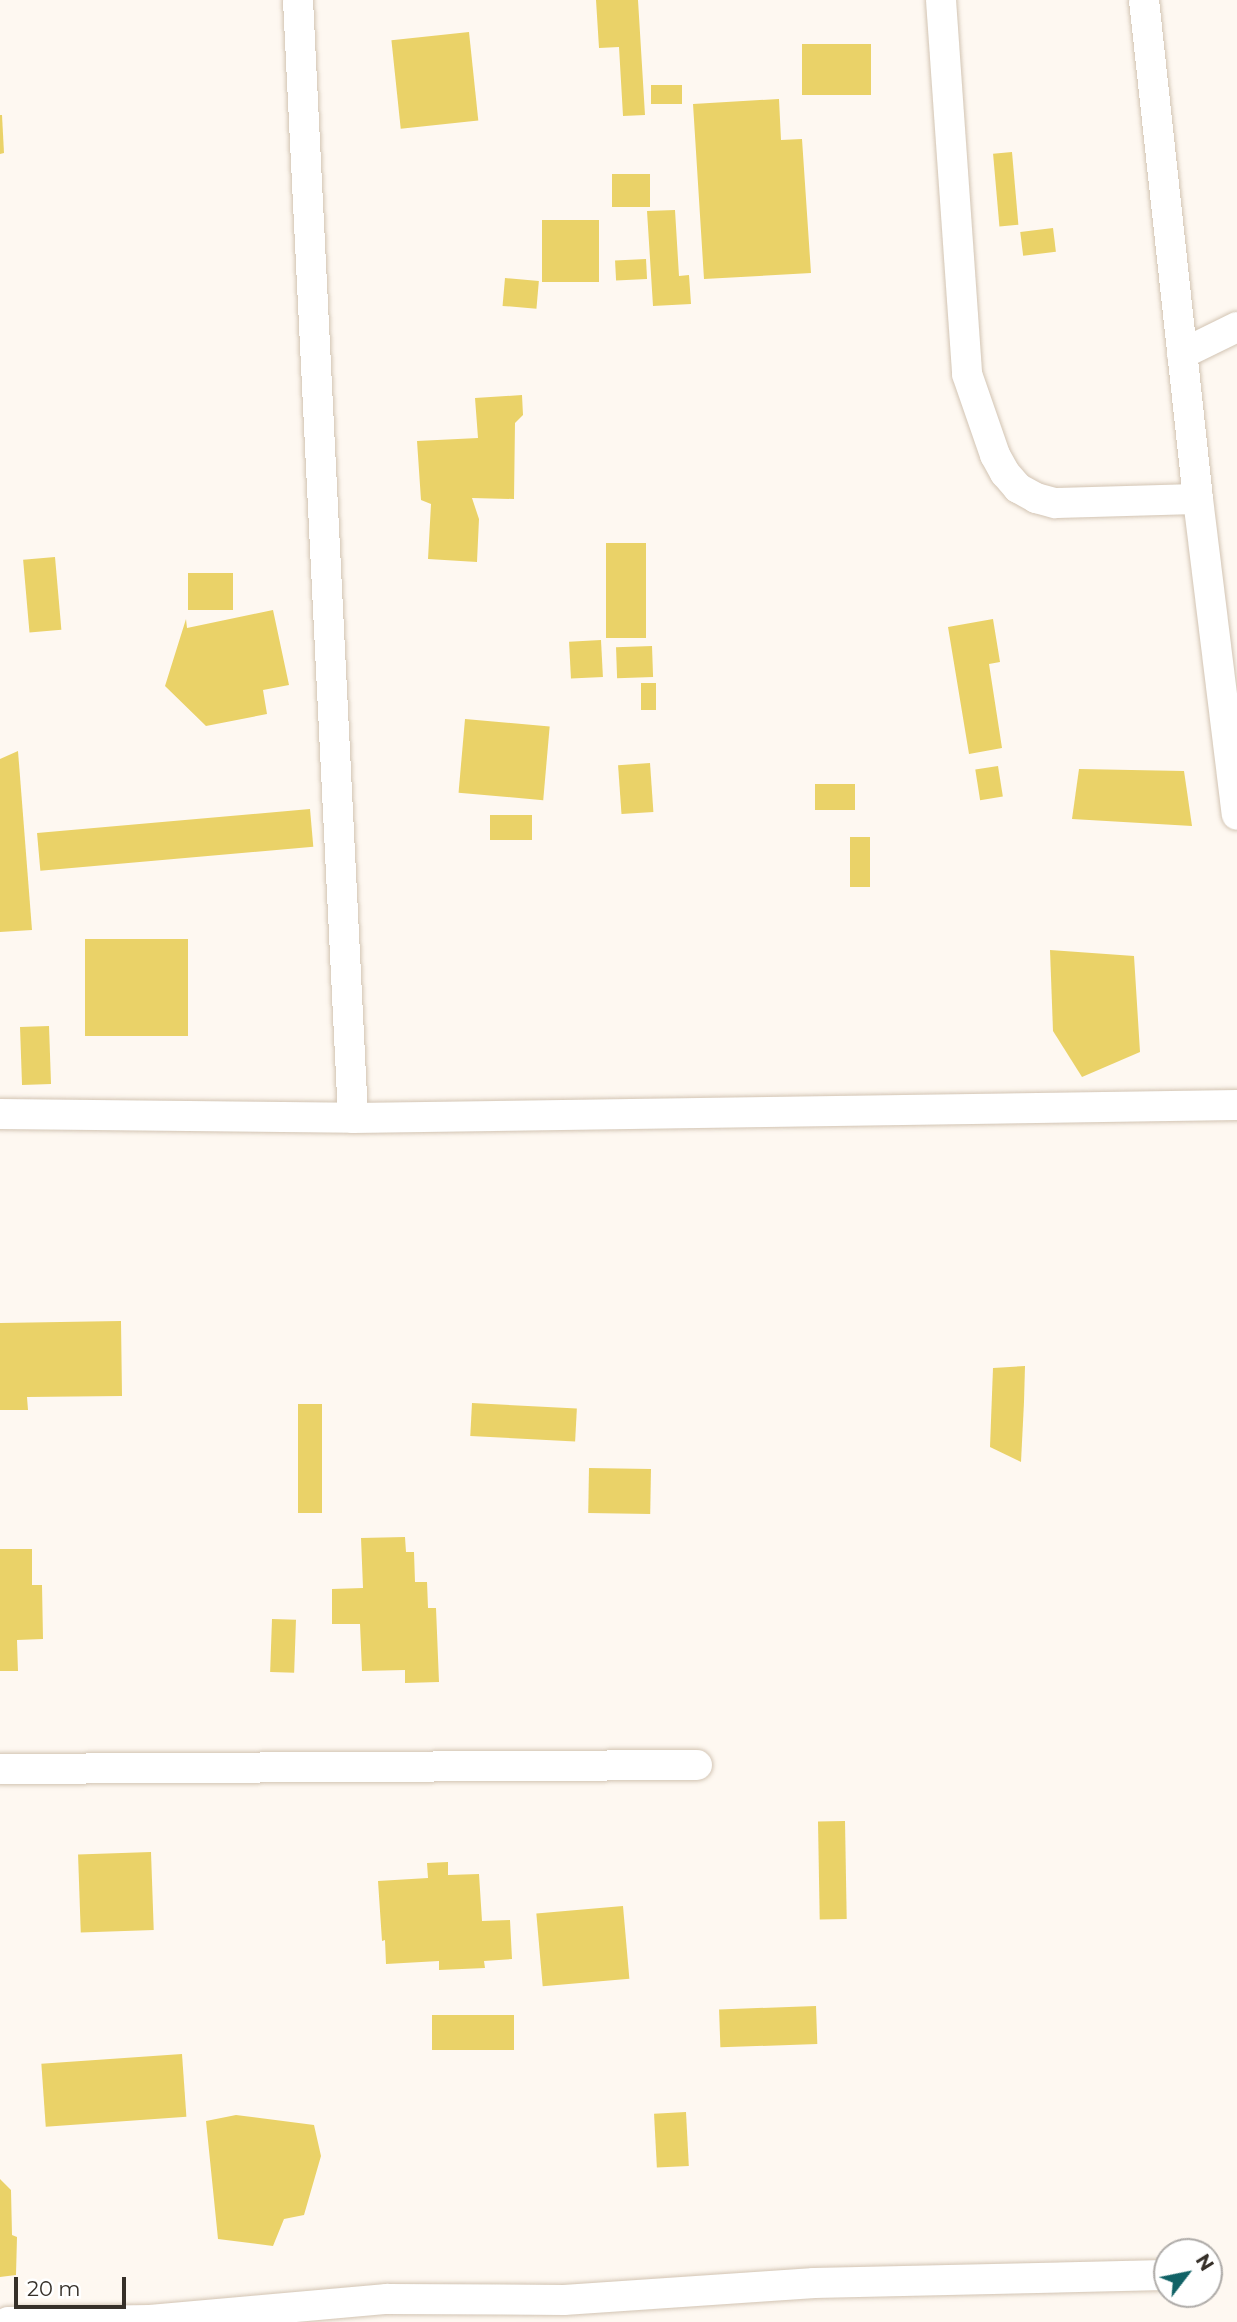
<!DOCTYPE html>
<html>
<head>
<meta charset="utf-8">
<style>
	body { margin:0 }
	#map { position:relative; width:1237px; height:2322px; overflow:hidden; background:#fef8f1; font-family:Montserrat,sans-serif }
	div>[style] { position:absolute }
	.building>* { inset:0; background:#ead268; transform-origin:0 0 }
	.roads { filter:drop-shadow(0 0 2px #d2c4b3) drop-shadow(0 0 2px #d2c4b3) }
	.street>* { height:30px; margin:-15px; padding:0 15px; transform-origin:15px; border-radius:15px; background:#fff }
	span { translate:-50% -50%; white-space:nowrap; text-align:center; line-height:1.15; -webkit-text-stroke:6px #fff; paint-order:stroke }
	.north { position:absolute; left:1153px; top:2238px; width:70px; height:70px; box-sizing:border-box; background:#fff; border:2px solid #afaca9; border-radius:50%; rotate:58deg; font-size:19px; font-weight:700; line-height:28px; text-align:center; color:#363029 }
	.north::after { content:''; display:block; margin:auto; width:24px; height:32px; background:#116266; clip-path:polygon(50% 0,100% 100%,50% 72%,0 100%) }
	.scale { position:absolute; left:14px; top:2277px; width:112px; height:32px; box-sizing:border-box; border:4px solid #363029; border-top:0; padding-left:9px; font-size:21px; line-height:24px; white-space:nowrap; color:#363029; -webkit-text-stroke:5px #fff; paint-order:stroke }
</style>
</head>
<body>
<div id="map">
	<div class="building">
		<div style="clip-path:polygon(596px 0,638px 0,645px 115px,623px 116px,619px 47px,599px 48px)"></div>
		<div style="left:469px;top:32px;width:89px;height:78px;rotate:84deg"></div>
		<div style="left:871px;top:44px;width:51px;height:69px;rotate:90deg"></div>
		<div style="left:651px;top:85px;width:31px;height:19px"></div>
		<div style="clip-path:polygon(779px 99px,781px 140px,802px 139px,811px 273px,704px 279px,693px 104px)"></div>
		<div style="clip-path:polygon(0 115px,2px 115px,4px 153px,0 154px)"></div>
		<div style="left:1012px;top:152px;width:73px;height:19px;rotate:85deg"></div>
		<div style="left:612px;top:174px;width:38px;height:33px"></div>
		<div style="clip-path:polygon(675px 210px,679px 276px,689px 275px,691px 304px,653px 306px,647px 211px)"></div>
		<div style="left:542px;top:220px;width:57px;height:62px"></div>
		<div style="left:1053px;top:228px;width:24px;height:33px;rotate:83deg"></div>
		<div style="left:646px;top:259px;width:20px;height:31px;rotate:87deg"></div>
		<div style="left:505px;top:278px;width:34px;height:28px;rotate:5deg"></div>
		<div style="clip-path:polygon(522px 395px,523px 415px,515px 423px,514px 499px,472px 498px,479px 519px,477px 562px,428px 559px,431px 504px,421px 500px,417px 441px,478px 438px,475px 398px)"></div>
		<div style="left:606px;top:543px;width:40px;height:95px"></div>
		<div style="left:55px;top:557px;width:73px;height:32px;rotate:85deg"></div>
		<div style="left:188px;top:573px;width:45px;height:37px"></div>
		<div style="clip-path:polygon(273px 610px,289px 685px,263px 690px,267px 714px,206px 726px,165px 686px,186px 619px,187px 628px)"></div>
		<div style="clip-path:polygon(993px 619px,1000px 662px,989px 664px,1002px 748px,969px 754px,948px 627px)"></div>
		<div style="left:601px;top:640px;width:37px;height:32px;rotate:87deg"></div>
		<div style="left:652px;top:646px;width:31px;height:36px;rotate:88deg"></div>
		<div style="left:641px;top:683px;width:15px;height:27px"></div>
		<div style="left:465px;top:719px;width:85px;height:74px;rotate:5deg"></div>
		<div style="clip-path:polygon(18px 751px,32px 930px,0 932px,0 759px)"></div>
		<div style="left:650px;top:763px;width:49px;height:32px;rotate:86deg"></div>
		<div style="left:998px;top:766px;width:31px;height:23px;rotate:81deg"></div>
		<div style="clip-path:polygon(1079px 769px,1184px 771px,1192px 826px,1072px 819px)"></div>
		<div style="left:815px;top:784px;width:40px;height:26px"></div>
		<div style="left:310px;top:809px;width:38px;height:274px;rotate:85deg"></div>
		<div style="left:532px;top:815px;width:25px;height:42px;rotate:90deg"></div>
		<div style="left:870px;top:837px;width:50px;height:20px;rotate:90deg"></div>
		<div style="left:85px;top:939px;width:103px;height:97px"></div>
		<div style="clip-path:polygon(1050px 950px,1134px 956px,1140px 1052px,1082px 1077px,1053px 1031px)"></div>
		<div style="left:49px;top:1026px;width:58px;height:29px;rotate:88deg"></div>
		<div style="clip-path:polygon(121px 1321px,122px 1396px,27px 1397px,28px 1410px,0 1410px,0 1323px)"></div>
		<div style="clip-path:polygon(1025px 1366px,1024px 1402px,1021px 1462px,990px 1447px,993px 1368px)"></div>
		<div style="left:472px;top:1403px;width:105px;height:33px;rotate:3deg"></div>
		<div style="left:298px;top:1404px;width:24px;height:109px"></div>
		<div style="left:589px;top:1468px;width:62px;height:45px;rotate:1deg"></div>
		<div style="clip-path:polygon(405px 1537px,406px 1552px,414px 1552px,415px 1582px,427px 1582px,428px 1608px,436px 1608px,439px 1682px,405px 1683px,405px 1670px,362px 1671px,360px 1624px,332px 1624px,332px 1589px,363px 1588px,361px 1538px)"></div>
		<div style="clip-path:polygon(0 1549px,32px 1549px,32px 1585px,42px 1585px,43px 1639px,17px 1640px,18px 1671px,0 1671px)"></div>
		<div style="left:272px;top:1619px;width:24px;height:53px;rotate:2deg"></div>
		<div style="left:845px;top:1821px;width:98px;height:27px;rotate:89deg"></div>
		<div style="left:151px;top:1852px;width:78px;height:73px;rotate:88deg"></div>
		<div style="clip-path:polygon(448px 1862px,448px 1875px,479px 1874px,482px 1921px,510px 1920px,512px 1959px,484px 1961px,485px 1968px,439px 1970px,439px 1961px,386px 1964px,385px 1940px,382px 1941px,378px 1881px,428px 1878px,427px 1863px)"></div>
		<div style="left:623px;top:1906px;width:73px;height:87px;rotate:85deg"></div>
		<div style="left:816px;top:2006px;width:38px;height:97px;rotate:88deg"></div>
		<div style="left:514px;top:2015px;width:35px;height:82px;rotate:90deg"></div>
		<div style="left:182px;top:2054px;width:63px;height:141px;rotate:86deg"></div>
		<div style="left:686px;top:2112px;width:54px;height:32px;rotate:87deg"></div>
		<div style="clip-path:polygon(236px 2115px,314px 2125px,321px 2156px,304px 2215px,284px 2219px,273px 2246px,218px 2239px,206px 2121px)"></div>
		<div style="clip-path:polygon(0 2179px,11px 2190px,12px 2235px,17px 2237px,16px 2275px,0 2277px)"></div>
	</div>
	<div class="roads">
		<div class="street">
			<div style="left:298px;top:0;width:1119px;rotate:87.18deg"></div>
			<div style="left:941px;top:0;width:375px;rotate:86deg"></div>
			<div style="left:967px;top:374px;width:86px;rotate:70.9deg"></div>
			<div style="left:995px;top:455px;width:21px;rotate:61deg"></div>
			<div style="left:1005px;top:473px;width:20px;rotate:49deg"></div>
			<div style="left:1018px;top:488px;width:21px;rotate:29deg"></div>
			<div style="left:1036px;top:498px;width:20px;rotate:15deg"></div>
			<div style="left:1055px;top:503px;width:143px;rotate:-1.6deg"></div>
			<div style="left:1144px;top:0;width:502px;rotate:83.82deg"></div>
			<div style="left:1198px;top:499px;width:318px;rotate:83deg"></div>
			<div style="left:1182px;top:354px;width:61px;rotate:-26.1deg"></div>
			<div style="left:0;top:1114px;width:353px;rotate:0.6deg"></div>
			<div style="left:353px;top:1118px;width:884px;rotate:-0.84deg"></div>
			<div style="left:0;top:1769px;width:697px;rotate:-0.33deg"></div>
			<div style="left:8px;top:2322px;width:142px;rotate:-0.8deg"></div>
			<div style="left:150px;top:2320px;width:238px;rotate:-5.1deg"></div>
			<div style="left:387px;top:2299px;width:177px;rotate:0.3deg"></div>
			<div style="left:564px;top:2300px;width:251px;rotate:-3.9deg"></div>
			<div style="left:814px;top:2283px;width:351px;rotate:-1.3deg"></div>
		</div>
	</div>
	<div class="north">N</div>
	<div class="scale">20 m</div>
</div>
</body>
</html>
